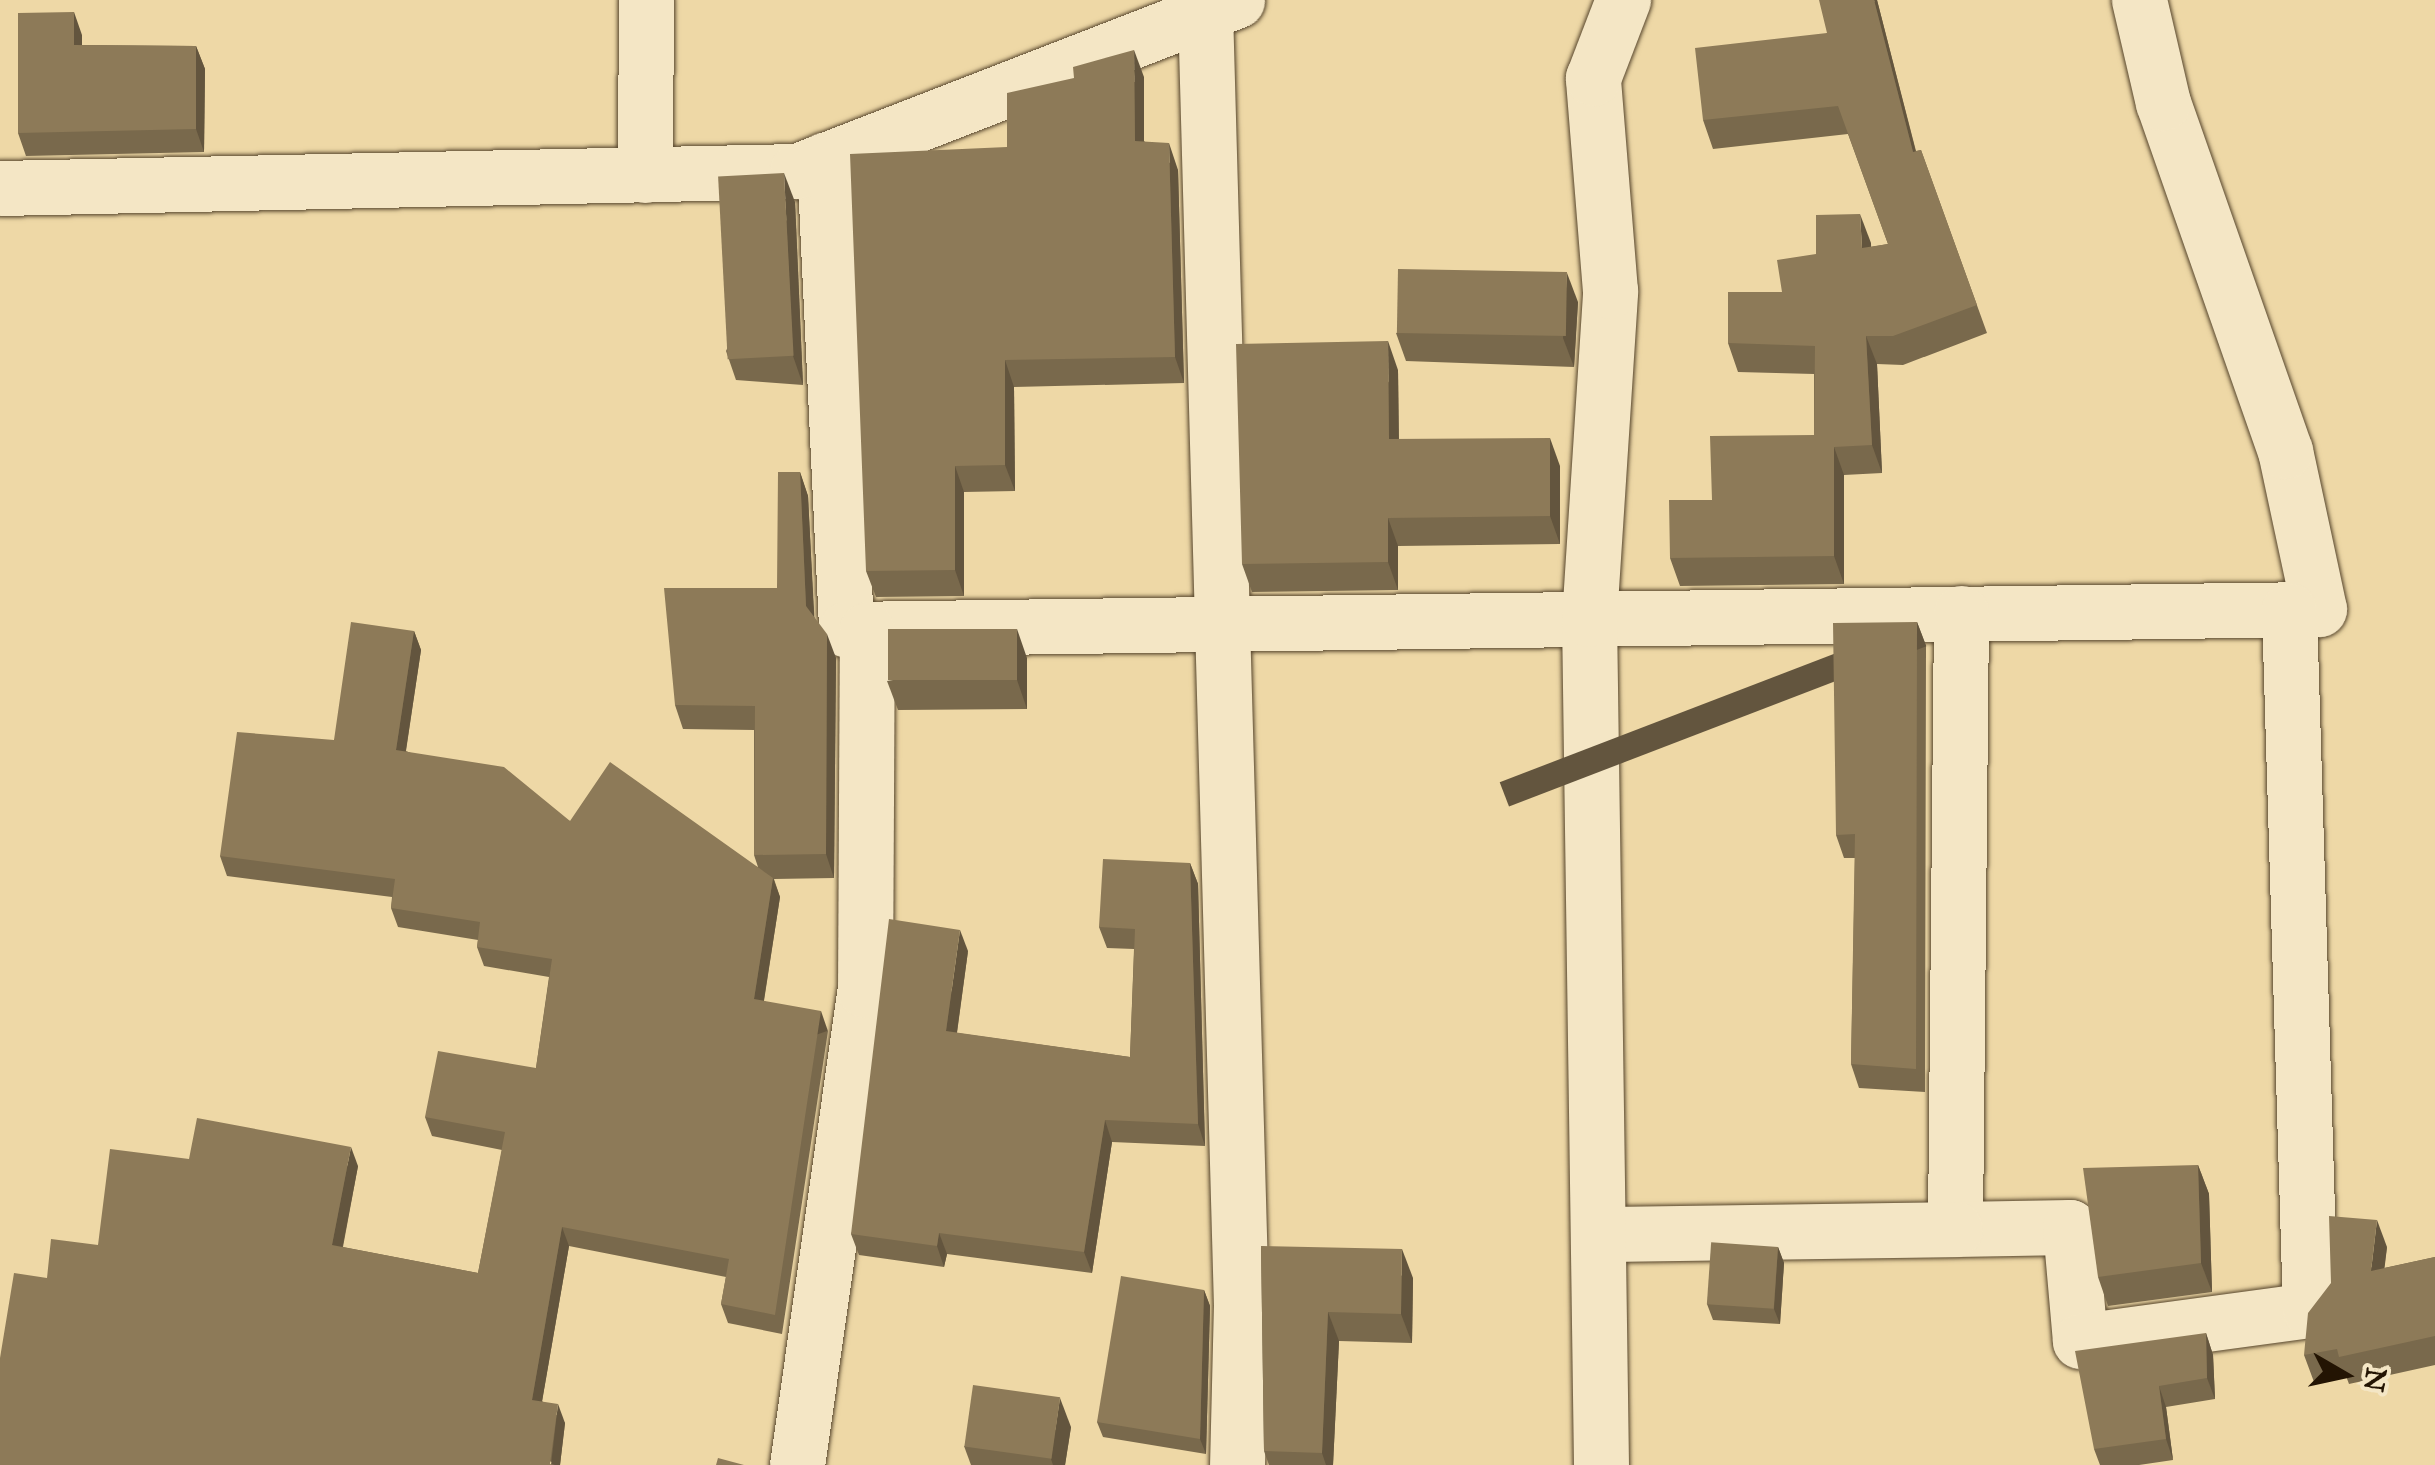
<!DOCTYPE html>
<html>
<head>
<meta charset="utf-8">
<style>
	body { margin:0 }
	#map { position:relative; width:2435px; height:1465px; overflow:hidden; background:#eed8a6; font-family:"IM FELL Great Primer",serif }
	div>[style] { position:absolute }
	.roads { filter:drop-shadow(0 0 2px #56452c) drop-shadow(0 0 2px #56452c) }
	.minor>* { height:55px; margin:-27.5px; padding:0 27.5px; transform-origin:27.5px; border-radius:27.5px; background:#f4e6c5 }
	.wall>* { inset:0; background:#79694c }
	.shaded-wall>* { inset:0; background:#63553e; transform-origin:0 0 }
	.building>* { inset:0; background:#8d7a58; transform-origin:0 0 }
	span { translate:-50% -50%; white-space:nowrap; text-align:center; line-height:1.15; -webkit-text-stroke:9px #f4e6c5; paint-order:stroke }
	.north { position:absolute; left:2295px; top:1325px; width:100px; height:100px; -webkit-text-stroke:8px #f4e6c5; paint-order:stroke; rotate:99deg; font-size:28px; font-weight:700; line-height:40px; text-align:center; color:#231403 }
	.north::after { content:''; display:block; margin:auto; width:35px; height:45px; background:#231403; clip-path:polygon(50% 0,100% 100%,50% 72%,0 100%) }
</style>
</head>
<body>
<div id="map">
	<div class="roads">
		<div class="minor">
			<div style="left:1205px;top:10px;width:1294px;rotate:88.41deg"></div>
			<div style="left:1241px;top:1303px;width:162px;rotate:91.4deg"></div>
			<div style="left:824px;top:160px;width:470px;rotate:87.3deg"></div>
			<div style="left:846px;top:629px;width:1473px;rotate:-0.78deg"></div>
			<div style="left:2319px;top:609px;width:162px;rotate:-102.1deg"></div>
			<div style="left:2285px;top:451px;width:369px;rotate:-109.3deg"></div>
			<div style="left:2163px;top:103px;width:106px;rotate:-103.1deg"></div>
			<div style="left:645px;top:175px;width:175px;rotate:-89.7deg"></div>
			<div style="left:0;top:188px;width:797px;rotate:-1.22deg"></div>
			<div style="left:797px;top:171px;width:472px;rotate:-21.2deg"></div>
			<div style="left:1961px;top:613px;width:616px;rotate:90.56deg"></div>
			<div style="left:1955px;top:1229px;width:115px;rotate:-1deg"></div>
			<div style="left:2070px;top:1227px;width:114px;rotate:85deg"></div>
			<div style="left:2080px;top:1341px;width:232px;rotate:-7.7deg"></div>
			<div style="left:2310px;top:1310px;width:700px;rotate:-91.72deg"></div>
			<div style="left:1600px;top:1234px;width:355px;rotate:-0.8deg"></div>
			<div style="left:797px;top:1465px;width:480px;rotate:-81.9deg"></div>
			<div style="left:865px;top:990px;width:360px;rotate:-89.7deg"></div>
			<div style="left:1601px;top:1465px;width:846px;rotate:-90.81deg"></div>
			<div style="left:1589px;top:619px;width:329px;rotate:-86.3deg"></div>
			<div style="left:1610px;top:291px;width:214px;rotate:-94.6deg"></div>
			<div style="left:1593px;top:78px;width:84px;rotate:-69deg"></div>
		</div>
	</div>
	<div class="wall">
		<div style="clip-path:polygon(1877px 0,1916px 151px,1921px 150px,1987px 333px,1903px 365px,1877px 364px,1882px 473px,1844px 475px,1844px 584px,1680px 586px,1670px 558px,1712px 500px,1814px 435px,1814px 374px,1738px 372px,1728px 343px,1782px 292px,1871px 243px,1871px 247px,1888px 244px,1848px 134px,1713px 149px,1703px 120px,1827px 33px)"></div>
		<div style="clip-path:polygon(82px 35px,82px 45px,196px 46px,205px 69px,204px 152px,26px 156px,18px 133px)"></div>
		<div style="clip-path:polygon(1144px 77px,1144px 141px,1178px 170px,1184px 383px,1014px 387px,1015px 491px,964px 492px,964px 596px,876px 597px,866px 571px,1007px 147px)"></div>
		<div style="clip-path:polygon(795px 202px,803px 385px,736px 380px,726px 351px)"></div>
		<div style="clip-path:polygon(1578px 302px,1574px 367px,1406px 361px,1396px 333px)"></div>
		<div style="clip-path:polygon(1398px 370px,1399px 439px,1560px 466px,1560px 544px,1398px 546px,1398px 590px,1252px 592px,1242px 564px)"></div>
		<div style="clip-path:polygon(800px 472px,808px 496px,814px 617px,836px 658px,834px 878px,774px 879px,780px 897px,764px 1001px,828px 1031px,782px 1334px,728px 1323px,721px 1304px,726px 1277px,569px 1246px,542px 1401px,565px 1423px,560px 1465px,47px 1278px,98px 1245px,189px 1159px,358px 1166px,343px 1247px,478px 1273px,502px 1150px,432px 1136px,425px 1117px,536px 1068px,549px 977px,484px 966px,477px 947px,478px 940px,398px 927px,391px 908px,392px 897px,227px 876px,220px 856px,334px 740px,414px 631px,421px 650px,406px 751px,570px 821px,758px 867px,754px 855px,754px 730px,683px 729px,675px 705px,777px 588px)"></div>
		<div style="clip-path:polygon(1917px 622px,1926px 646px,1925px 1092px,1859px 1088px,1851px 1064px,1855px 858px,1844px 858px,1836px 835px)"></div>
		<div style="clip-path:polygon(1027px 658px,1027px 709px,898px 710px,887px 681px)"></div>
		<div style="clip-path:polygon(1190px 863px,1198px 884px,1205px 1146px,1112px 1142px,1092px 1273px,947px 1254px,944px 1267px,859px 1255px,851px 1234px,968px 951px,957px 1033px,1130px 1057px,1134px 949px,1107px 948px,1099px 927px)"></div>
		<div style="clip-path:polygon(2198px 1165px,2209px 1194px,2212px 1292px,2108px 1306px,2098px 1277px)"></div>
		<div style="clip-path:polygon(1261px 1246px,1413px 1278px,1412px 1343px,1339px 1341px,1333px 1465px,1269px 1465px,1264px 1451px)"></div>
		<div style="clip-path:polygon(1778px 1247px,1784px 1263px,1780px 1324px,1713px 1320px,1707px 1304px)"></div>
		<div style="clip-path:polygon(2387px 1247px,2384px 1268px,2435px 1257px,2435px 1365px,2349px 1384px,2346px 1376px,2314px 1382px,2304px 1355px)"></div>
		<div style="clip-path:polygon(1204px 1290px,1210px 1306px,1206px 1454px,1103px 1437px,1097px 1422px)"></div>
		<div style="clip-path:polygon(2206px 1333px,2213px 1355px,2215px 1399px,2166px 1407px,2173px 1460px,2139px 1465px,2100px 1465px,2094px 1449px)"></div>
		<div style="clip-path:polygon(1071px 1427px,1065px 1465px,971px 1465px,964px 1446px)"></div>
	</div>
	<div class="shaded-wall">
		<div style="clip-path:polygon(1874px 0,1877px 0,1923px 180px,1913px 152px)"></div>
		<div style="clip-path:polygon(74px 12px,82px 35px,82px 68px,74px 45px)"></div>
		<div style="clip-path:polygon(196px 46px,205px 69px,204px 152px,196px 129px)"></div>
		<div style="clip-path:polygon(1134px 50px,1144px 77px,1144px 167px,1135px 141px)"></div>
		<div style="clip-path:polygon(1169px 143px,1178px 170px,1184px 383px,1175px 357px)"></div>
		<div style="clip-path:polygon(784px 173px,795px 202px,803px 385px,793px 356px)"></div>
		<div style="clip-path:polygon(1860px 214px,1871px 243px,1872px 276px,1862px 248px)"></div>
		<div style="clip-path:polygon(1567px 273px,1578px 302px,1574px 367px,1563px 338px)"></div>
		<div style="clip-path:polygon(1866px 336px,1877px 364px,1882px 473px,1872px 445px)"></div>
		<div style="clip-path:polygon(1388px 341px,1398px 370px,1399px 468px,1389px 439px)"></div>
		<div style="clip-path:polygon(1005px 360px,1014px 387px,1015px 491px,1005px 465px)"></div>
		<div style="clip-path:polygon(1550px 438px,1560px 466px,1560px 544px,1550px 516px)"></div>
		<div style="clip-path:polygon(1834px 447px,1844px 475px,1844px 584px,1834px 556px)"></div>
		<div style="clip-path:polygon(955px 466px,964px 492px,964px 596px,955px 570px)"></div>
		<div style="clip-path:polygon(800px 472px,808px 496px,815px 630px,806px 606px)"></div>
		<div style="clip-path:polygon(1388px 518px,1398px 546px,1398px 590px,1388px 562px)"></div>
		<div style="left:1917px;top:622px;width:26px;height:447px;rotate:69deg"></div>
		<div style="clip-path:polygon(1017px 629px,1027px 658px,1027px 709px,1017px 680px)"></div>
		<div style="clip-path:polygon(414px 631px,421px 650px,403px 769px,396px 750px)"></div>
		<div style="clip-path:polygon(827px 634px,836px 658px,834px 878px,826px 854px)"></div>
		<div style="clip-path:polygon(1190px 863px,1198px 884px,1205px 1146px,1198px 1124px)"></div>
		<div style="clip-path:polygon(773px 878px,780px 897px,761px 1018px,754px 999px)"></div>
		<div style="clip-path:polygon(960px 930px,968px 951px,954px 1053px,946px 1031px)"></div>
		<div style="left:821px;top:1011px;width:21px;height:307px;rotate:71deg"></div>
		<div style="clip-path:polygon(1105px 1120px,1112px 1142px,1092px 1273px,1084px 1252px)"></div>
		<div style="clip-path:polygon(351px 1147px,358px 1166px,339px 1265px,332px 1245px)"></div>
		<div style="clip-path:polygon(2198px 1165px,2209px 1194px,2212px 1292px,2201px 1263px)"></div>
		<div style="clip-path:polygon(2377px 1220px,2387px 1247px,2381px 1298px,2371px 1271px)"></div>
		<div style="clip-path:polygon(562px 1227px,569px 1246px,539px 1419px,532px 1400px)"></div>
		<div style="clip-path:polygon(939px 1233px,947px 1254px,944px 1267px,937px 1246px)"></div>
		<div style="clip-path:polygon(1778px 1247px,1784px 1263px,1780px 1324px,1774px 1309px)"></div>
		<div style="clip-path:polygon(1402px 1249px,1413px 1278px,1412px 1343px,1401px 1314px)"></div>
		<div style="clip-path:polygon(1204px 1290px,1210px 1306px,1206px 1454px,1200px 1439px)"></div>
		<div style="clip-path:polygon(1328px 1312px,1339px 1341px,1333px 1465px,1326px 1465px,1322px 1453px)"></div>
		<div style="clip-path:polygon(2206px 1333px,2213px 1355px,2215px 1399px,2207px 1378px)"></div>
		<div style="clip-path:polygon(2159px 1386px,2166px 1407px,2173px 1460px,2166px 1439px)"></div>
		<div style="clip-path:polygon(1060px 1398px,1071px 1427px,1065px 1465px,1053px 1465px,1051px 1459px)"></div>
		<div style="clip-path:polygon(558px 1404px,565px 1423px,560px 1465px,551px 1465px)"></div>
	</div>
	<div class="building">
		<div style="clip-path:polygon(1819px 0,1874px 0,1913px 152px,1921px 150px,1977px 305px,1893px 336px,1866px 336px,1872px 445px,1834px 447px,1834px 556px,1670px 558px,1669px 500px,1712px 500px,1710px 436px,1814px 435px,1815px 346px,1728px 343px,1728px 292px,1782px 292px,1777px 260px,1816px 254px,1816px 215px,1860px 214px,1862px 248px,1888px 244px,1838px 106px,1703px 120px,1695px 48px,1827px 33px)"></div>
		<div style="clip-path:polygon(74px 12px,74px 45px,196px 46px,196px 129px,18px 133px,18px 13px)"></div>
		<div style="clip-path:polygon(1134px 50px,1135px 141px,1169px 143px,1175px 357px,1005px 360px,1005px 465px,955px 466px,955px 570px,866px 571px,850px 154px,1007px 147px,1007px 93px,1074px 78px,1073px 67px)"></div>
		<div style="left:784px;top:173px;width:183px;height:66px;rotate:87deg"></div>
		<div style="left:1398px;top:269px;width:169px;height:64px;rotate:1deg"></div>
		<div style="clip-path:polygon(1388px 341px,1389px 439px,1550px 438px,1550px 516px,1388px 518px,1388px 562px,1242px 564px,1236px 344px)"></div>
		<div style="clip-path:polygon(778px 472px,800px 472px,806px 606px,827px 634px,826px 854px,754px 855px,755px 706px,675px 705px,664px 588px,777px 588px)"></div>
		<div style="clip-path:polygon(351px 622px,414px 631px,396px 750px,504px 767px,570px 821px,610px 762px,773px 878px,754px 999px,821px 1011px,775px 1315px,721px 1304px,729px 1259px,562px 1227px,532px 1400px,558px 1404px,550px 1464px,555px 1465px,0 1465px,0 1358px,14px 1273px,47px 1278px,51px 1239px,98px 1245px,110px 1149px,189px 1159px,197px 1118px,351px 1147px,332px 1245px,478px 1273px,505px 1132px,425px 1117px,438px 1051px,536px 1068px,552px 959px,477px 947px,480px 922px,391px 908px,395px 879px,220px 856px,237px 732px,334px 740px)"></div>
		<div style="clip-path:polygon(1917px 622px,1916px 1069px,1851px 1064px,1855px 834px,1836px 835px,1833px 623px)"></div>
		<div style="left:1017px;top:629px;width:51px;height:129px;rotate:90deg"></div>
		<div style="clip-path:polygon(1103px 859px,1190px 863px,1198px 1124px,1105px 1120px,1084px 1252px,939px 1233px,937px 1246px,851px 1234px,889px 919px,960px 930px,946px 1031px,1130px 1057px,1135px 929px,1099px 927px)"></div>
		<div style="clip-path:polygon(2198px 1165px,2201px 1263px,2098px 1277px,2083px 1168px)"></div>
		<div style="clip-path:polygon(2329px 1216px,2377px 1220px,2371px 1271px,2435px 1257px,2435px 1336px,2339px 1357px,2337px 1349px,2304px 1355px,2308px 1313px,2331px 1283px)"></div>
		<div style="clip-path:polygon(1261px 1246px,1402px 1249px,1401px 1314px,1328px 1312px,1322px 1453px,1264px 1451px)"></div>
		<div style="left:1778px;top:1247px;width:62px;height:67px;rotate:94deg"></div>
		<div style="clip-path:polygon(1121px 1276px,1204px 1290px,1200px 1439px,1097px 1422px)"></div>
		<div style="clip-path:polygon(2206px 1333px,2207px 1378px,2159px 1386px,2166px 1439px,2094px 1449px,2075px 1351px)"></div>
		<div style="left:973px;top:1385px;width:88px;height:62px;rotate:8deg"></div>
		<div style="clip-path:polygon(718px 1458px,744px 1465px,716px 1465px)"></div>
	</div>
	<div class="north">N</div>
</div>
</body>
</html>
